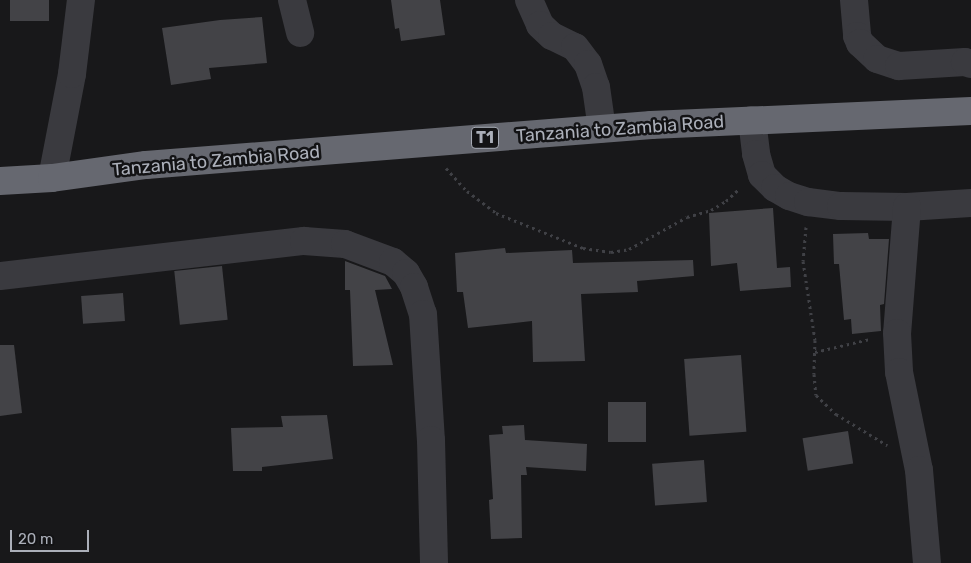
<!DOCTYPE html>
<html>
<head>
<meta charset="utf-8">
<style>
	body { margin:0 }
	#map { position:relative; width:971px; height:563px; overflow:hidden; background:#18181a; font-family:Rubik,sans-serif }
	div>[style] { position:absolute }
	.building>* { inset:0; background:#434347; transform-origin:0 0 }
	.path>* { height:3px; margin-top:-1.5px; transform-origin:0; background:repeating-linear-gradient(90deg,#404146 0 2.5px,transparent 0 6.5px) }
	.street>* { height:28px; margin:-14px; padding:0 14px; transform-origin:14px; border-radius:14px; background:#3a3a3f }
	.highway>* { height:28px; margin:-14px; padding:0 14px; transform-origin:14px; border-radius:14px; background:#666870 }
	span { translate:-50% -50%; white-space:nowrap; text-align:center; line-height:1.15; -webkit-text-stroke:5px #131315; paint-order:stroke }
	.shield-label span { padding:1px 4px; background:#131315; border:1px solid; border-radius:4px; -webkit-text-stroke-width:0 }
	.shield-label { font-size:16px; color:#abafb9; font-weight:700 }
	.street-label { font-size:18px; color:#abafb9 }
	.scale { position:absolute; left:10px; top:530px; width:79px; height:22px; box-sizing:border-box; border:2px solid #abafb9; border-top:0; padding-left:6px; font-size:15px; line-height:18px; white-space:nowrap; color:#abafb9; -webkit-text-stroke:4px #131315; paint-order:stroke }
</style>
</head>
<body>
<div id="map">
	<div class="building">
		<div style="left:10px;top:0;width:39px;height:21px"></div>
		<div style="clip-path:polygon(391px 0,440px 0,445px 35px,401px 41px,399px 28px,395px 29px)"></div>
		<div style="clip-path:polygon(262px 17px,267px 63px,209px 68px,211px 79px,171px 85px,162px 28px,220px 20px)"></div>
		<div style="clip-path:polygon(773px 208px,777px 268px,790px 267px,791px 287px,740px 291px,737px 263px,711px 266px,709px 213px)"></div>
		<div style="clip-path:polygon(868px 233px,869px 239px,889px 239px,884px 304px,880px 305px,881px 331px,852px 334px,851px 319px,844px 320px,839px 264px,834px 264px,833px 234px)"></div>
		<div style="clip-path:polygon(505px 248px,506px 253px,572px 250px,573px 263px,693px 260px,694px 276px,637px 281px,638px 292px,581px 294px,585px 361px,533px 362px,532px 321px,468px 328px,463px 292px,457px 292px,455px 253px)"></div>
		<div style="clip-path:polygon(345px 261px,385px 276px,392px 289px,375px 290px,393px 365px,353px 366px,350px 290px,345px 290px)"></div>
		<div style="left:222px;top:266px;width:54px;height:48px;rotate:84deg"></div>
		<div style="left:123px;top:293px;width:28px;height:42px;rotate:86deg"></div>
		<div style="clip-path:polygon(0 345px,14px 345px,22px 413px,0 416px)"></div>
		<div style="left:741px;top:355px;width:77px;height:57px;rotate:86deg"></div>
		<div style="left:608px;top:402px;width:38px;height:40px"></div>
		<div style="clip-path:polygon(327px 415px,333px 459px,262px 467px,262px 471px,233px 471px,231px 428px,283px 427px,281px 416px)"></div>
		<div style="clip-path:polygon(524px 425px,525px 440px,587px 444px,586px 471px,526px 467px,527px 475px,521px 475px,522px 538px,491px 539px,489px 500px,493px 499px,489px 435px,503px 434px,502px 426px)"></div>
		<div style="left:848px;top:431px;width:33px;height:46px;rotate:81deg"></div>
		<div style="left:704px;top:460px;width:42px;height:52px;rotate:86deg"></div>
	</div>
	<div class="path">
		<div style="left:446px;top:168px;width:31px;rotate:48deg"></div>
		<div style="left:467px;top:191px;width:36px;rotate:37deg"></div>
		<div style="left:496px;top:213px;width:94px;rotate:21.9deg"></div>
		<div style="left:583px;top:248px;width:28px;rotate:8deg"></div>
		<div style="left:611px;top:252px;width:18px;rotate:-9deg"></div>
		<div style="left:629px;top:249px;width:66px;rotate:-28.9deg"></div>
		<div style="left:687px;top:217px;width:25px;rotate:-16deg"></div>
		<div style="left:711px;top:210px;width:17px;rotate:-31deg"></div>
		<div style="left:726px;top:201px;width:19px;rotate:-43deg"></div>
		<div style="left:806px;top:227px;width:34px;rotate:95deg"></div>
		<div style="left:803px;top:261px;width:80px;rotate:81.4deg"></div>
		<div style="left:815px;top:340px;width:34px;rotate:92deg"></div>
		<div style="left:814px;top:374px;width:21px;rotate:85deg"></div>
		<div style="left:816px;top:395px;width:28px;rotate:44deg"></div>
		<div style="left:836px;top:414px;width:60px;rotate:31.3deg"></div>
		<div style="left:815px;top:352px;width:57px;rotate:-13.3deg"></div>
	</div>
	<div class="street">
		<div style="left:292px;top:0;width:34px;rotate:76deg"></div>
		<div style="left:529px;top:0;width:27px;rotate:66deg"></div>
		<div style="left:540px;top:25px;width:16px;rotate:43deg"></div>
		<div style="left:552px;top:36px;width:25px;rotate:26deg"></div>
		<div style="left:575px;top:47px;width:21px;rotate:53deg"></div>
		<div style="left:588px;top:64px;width:24px;rotate:71deg"></div>
		<div style="left:596px;top:87px;width:42px;rotate:81.9deg"></div>
		<div style="left:854px;top:0;width:36px;rotate:85deg"></div>
		<div style="left:857px;top:36px;width:8px;rotate:67deg"></div>
		<div style="left:860px;top:43px;width:23px;rotate:43deg"></div>
		<div style="left:877px;top:59px;width:23px;rotate:18deg"></div>
		<div style="left:899px;top:66px;width:66px;rotate:-3.5deg"></div>
		<div style="left:965px;top:62px;width:6px;rotate:18deg"></div>
		<div style="left:752px;top:120px;width:34px;rotate:83deg"></div>
		<div style="left:756px;top:154px;width:22px;rotate:74deg"></div>
		<div style="left:762px;top:175px;width:18px;rotate:45deg"></div>
		<div style="left:775px;top:188px;width:16px;rotate:30deg"></div>
		<div style="left:789px;top:196px;width:20px;rotate:18deg"></div>
		<div style="left:808px;top:202px;width:33px;rotate:7deg"></div>
		<div style="left:841px;top:206px;width:66px;rotate:0.9deg"></div>
		<div style="left:907px;top:207px;width:64px;rotate:-3.6deg"></div>
		<div style="left:52px;top:178px;width:106px;rotate:-79.1deg"></div>
		<div style="left:72px;top:74px;width:75px;rotate:-83.1deg"></div>
		<div style="left:907px;top:207px;width:126px;rotate:94.5deg"></div>
		<div style="left:897px;top:333px;width:39px;rotate:87deg"></div>
		<div style="left:899px;top:372px;width:100px;rotate:78.5deg"></div>
		<div style="left:919px;top:470px;width:93px;rotate:85.1deg"></div>
		<div style="left:0;top:276px;width:306px;rotate:-6.6deg"></div>
		<div style="left:304px;top:241px;width:41px;rotate:4.2deg"></div>
		<div style="left:345px;top:244px;width:51px;rotate:20.6deg"></div>
		<div style="left:393px;top:262px;width:17px;rotate:40deg"></div>
		<div style="left:406px;top:273px;width:16px;rotate:60deg"></div>
		<div style="left:414px;top:287px;width:28px;rotate:72deg"></div>
		<div style="left:423px;top:314px;width:126px;rotate:86.4deg"></div>
		<div style="left:431px;top:440px;width:123px;rotate:88.6deg"></div>
	</div>
	<div class="highway">
		<div style="left:0;top:181px;width:52px;rotate:-3.3deg"></div>
		<div style="left:52px;top:178px;width:95px;rotate:-7.9deg"></div>
		<div style="left:146px;top:165px;width:507px;rotate:-4.53deg"></div>
		<div style="left:651px;top:125px;width:320px;rotate:-2.5deg"></div>
	</div>
	<div class="shield-label">
		<span style="left:485px;top:138px">T1</span>
	</div>
	<div class="street-label">
		<span style="left:620px;top:129px;rotate:-4deg">Tanzania to Zambia Road</span>
		<span style="left:216px;top:161px;rotate:-5deg">Tanzania to Zambia Road</span>
	</div>
	<div class="scale">20 m</div>
</div>
</body>
</html>
